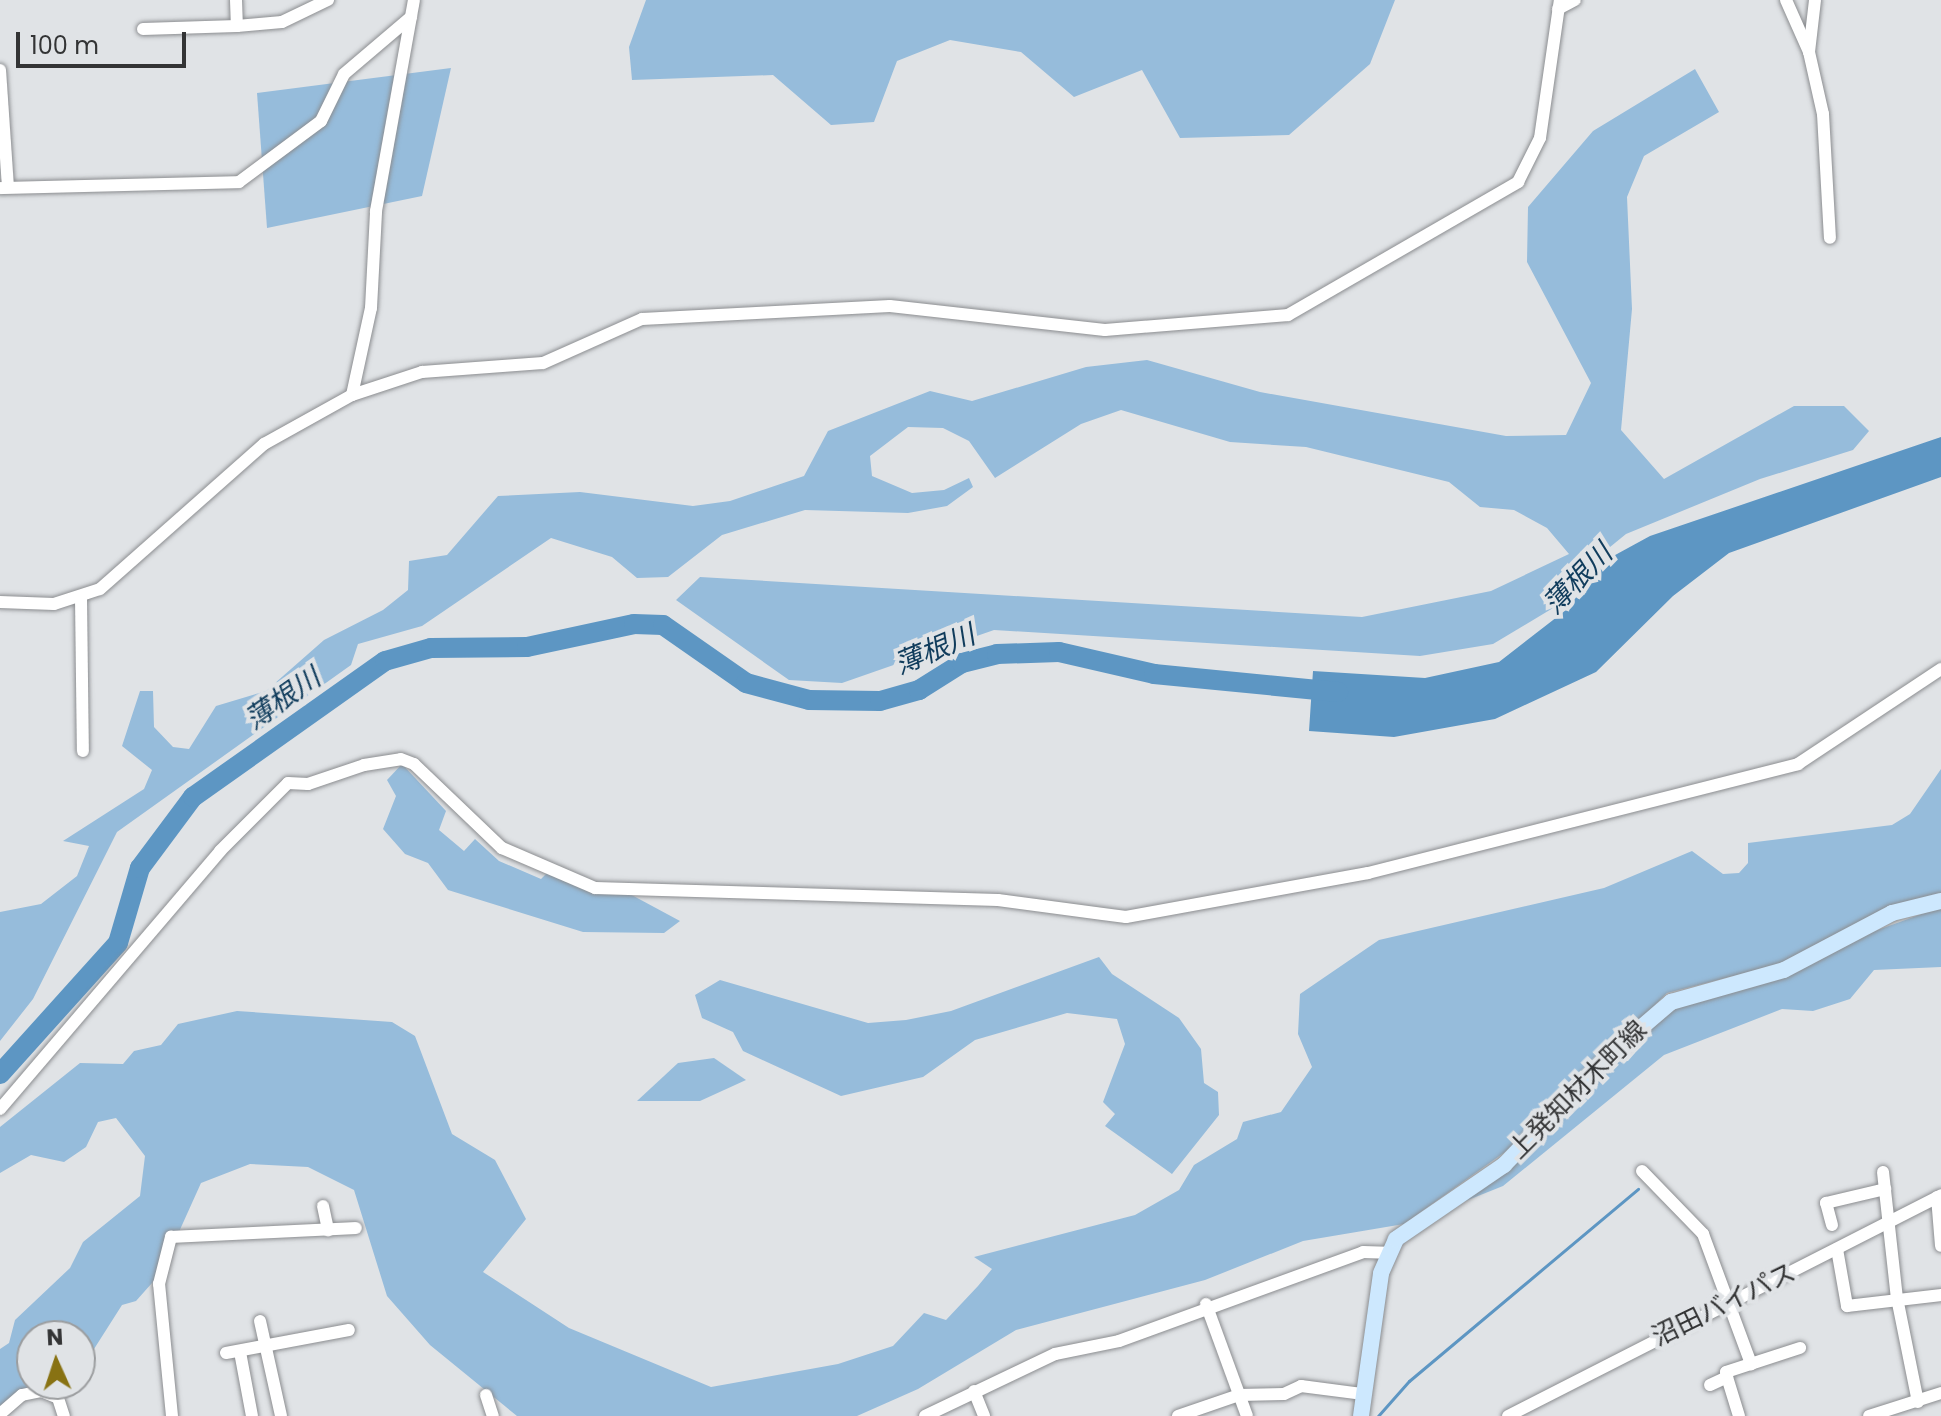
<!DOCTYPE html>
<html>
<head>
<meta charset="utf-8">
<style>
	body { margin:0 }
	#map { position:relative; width:1941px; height:1416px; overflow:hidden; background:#e0e3e6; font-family:Poppins,"Noto Sans JP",sans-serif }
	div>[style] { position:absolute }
	.green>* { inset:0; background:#96bcdb }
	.water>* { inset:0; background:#5d96c3 }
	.stream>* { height:3px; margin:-1.5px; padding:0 1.5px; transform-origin:1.5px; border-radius:1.5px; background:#5d96c3 }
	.river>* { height:20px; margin:-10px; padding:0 10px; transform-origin:10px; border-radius:10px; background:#5d96c3 }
	.roads { filter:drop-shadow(0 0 2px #8b8d90) drop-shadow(0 0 2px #8b8d90) }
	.minor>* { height:12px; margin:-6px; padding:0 6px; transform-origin:6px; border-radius:6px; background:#fff }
	.major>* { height:16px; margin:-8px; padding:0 8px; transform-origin:8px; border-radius:8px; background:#cde8fe }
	span { translate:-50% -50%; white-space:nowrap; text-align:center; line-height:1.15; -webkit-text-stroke:8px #e0e3e6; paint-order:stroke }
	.street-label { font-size:26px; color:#333435 }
	.water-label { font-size:28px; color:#103c5c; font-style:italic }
	.north { position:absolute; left:16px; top:1320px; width:80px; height:80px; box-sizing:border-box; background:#e0e3e6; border:2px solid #9b9d9f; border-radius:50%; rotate:357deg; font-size:22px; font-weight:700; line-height:32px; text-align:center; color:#333435 }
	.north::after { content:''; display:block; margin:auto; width:28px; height:36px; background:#887213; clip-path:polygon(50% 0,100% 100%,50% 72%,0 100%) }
	.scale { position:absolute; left:16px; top:32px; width:170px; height:36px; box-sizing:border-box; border:4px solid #333435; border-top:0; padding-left:10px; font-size:24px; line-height:28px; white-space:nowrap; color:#333435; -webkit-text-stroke:6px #e0e3e6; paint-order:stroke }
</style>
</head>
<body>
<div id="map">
	<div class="green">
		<div style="clip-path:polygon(646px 0,1395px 0,1370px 64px,1289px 135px,1180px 138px,1142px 70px,1074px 97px,1021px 52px,950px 40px,897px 61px,874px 122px,831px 125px,773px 75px,632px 80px,629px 47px)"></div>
		<div style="clip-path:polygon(451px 68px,422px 196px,267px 228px,257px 93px)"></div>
		<div style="clip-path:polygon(1695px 69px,1719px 112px,1644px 156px,1627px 197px,1632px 309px,1621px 430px,1664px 479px,1794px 406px,1844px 406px,1869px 431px,1853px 450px,1760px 479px,1626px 534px,1599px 556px,1573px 596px,1493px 644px,1420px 656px,994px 630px,842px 683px,789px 680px,676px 600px,700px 577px,1362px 617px,1491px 591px,1569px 554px,1547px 528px,1514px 510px,1480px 507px,1449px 482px,1306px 447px,1230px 442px,1121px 410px,1081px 424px,995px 478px,969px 441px,943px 428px,908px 427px,870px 456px,872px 476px,912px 493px,944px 490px,969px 478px,973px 487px,947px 506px,908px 513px,805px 510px,722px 535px,668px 577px,637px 578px,612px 557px,551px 538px,422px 626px,358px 644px,351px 665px,117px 832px,33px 999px,0 1041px,0 912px,41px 904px,77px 876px,89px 846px,63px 841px,144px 789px,152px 770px,122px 746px,140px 691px,153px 691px,154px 727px,173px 747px,189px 749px,216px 706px,266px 691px,324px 640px,383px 610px,408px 590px,409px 561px,447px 555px,498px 496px,580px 492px,693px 506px,730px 501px,804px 476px,828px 431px,930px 391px,972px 401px,1086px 367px,1147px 360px,1260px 392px,1506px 436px,1566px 435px,1591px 383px,1527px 262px,1528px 207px,1593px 131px)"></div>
		<div style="clip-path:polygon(402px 764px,446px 811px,439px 830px,464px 851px,475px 839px,499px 861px,541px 879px,548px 872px,594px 894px,628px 893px,680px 921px,664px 933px,583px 932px,448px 890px,428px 863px,405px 854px,383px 829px,396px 796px,387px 780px)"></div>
		<div style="clip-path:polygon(1941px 769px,1941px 894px,1863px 920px,1780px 964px,1667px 993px,1505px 1152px,1404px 1224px,1303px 1241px,1205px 1280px,1016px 1330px,918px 1389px,857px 1416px,517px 1416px,430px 1345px,387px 1296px,354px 1190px,308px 1167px,250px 1164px,201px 1183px,160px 1274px,136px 1301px,122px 1305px,80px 1371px,80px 1336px,32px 1336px,32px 1384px,66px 1384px,19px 1391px,0 1407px,0 1349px,9px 1343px,15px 1320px,70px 1268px,83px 1242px,140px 1196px,145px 1156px,116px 1118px,98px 1122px,86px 1147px,64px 1162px,31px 1155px,0 1173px,0 1127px,80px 1063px,123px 1064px,134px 1051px,161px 1045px,178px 1024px,237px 1011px,392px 1022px,415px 1036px,452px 1134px,495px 1160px,526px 1219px,483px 1272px,569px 1328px,711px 1387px,838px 1364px,893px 1346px,924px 1313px,946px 1320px,978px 1286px,992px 1269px,974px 1257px,1135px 1215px,1179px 1190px,1194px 1165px,1237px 1139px,1243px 1122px,1281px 1112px,1312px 1067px,1298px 1034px,1300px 994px,1379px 940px,1604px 888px,1692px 851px,1723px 874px,1739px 873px,1748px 863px,1748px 843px,1892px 825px,1910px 814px)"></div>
		<div style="clip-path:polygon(1941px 907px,1941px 967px,1874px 970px,1850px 999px,1813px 1011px,1782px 1009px,1664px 1055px,1503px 1186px,1463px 1202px,1614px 1061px,1628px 1061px,1635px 1053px,1632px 1040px,1649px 1024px,1693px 997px)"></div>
		<div style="clip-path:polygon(1099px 957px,1112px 974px,1179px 1018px,1201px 1049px,1204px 1083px,1218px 1092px,1219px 1115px,1172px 1174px,1105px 1126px,1115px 1114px,1103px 1102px,1125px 1044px,1117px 1019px,1067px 1013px,975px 1040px,923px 1077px,841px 1096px,743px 1051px,733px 1032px,702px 1018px,695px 995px,720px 980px,868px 1023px,906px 1020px,951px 1011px)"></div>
		<div style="clip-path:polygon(714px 1058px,746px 1080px,700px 1101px,637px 1101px,678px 1063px)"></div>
	</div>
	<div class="water">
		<div style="clip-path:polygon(1941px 437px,1941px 477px,1729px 553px,1673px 596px,1596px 672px,1495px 719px,1394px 737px,1309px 731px,1313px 671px,1425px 678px,1499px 662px,1566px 610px,1606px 560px,1650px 536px)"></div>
	</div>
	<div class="stream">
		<div style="left:1378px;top:1416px;width:47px;rotate:-48.5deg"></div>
		<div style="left:1409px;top:1381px;width:299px;rotate:-40deg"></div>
	</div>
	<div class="river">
		<div style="left:0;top:1074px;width:176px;rotate:-48deg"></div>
		<div style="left:118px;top:943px;width:78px;rotate:-73.7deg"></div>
		<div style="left:140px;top:868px;width:89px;rotate:-53.3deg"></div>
		<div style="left:193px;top:797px;width:235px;rotate:-35.3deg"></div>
		<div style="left:385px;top:661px;width:48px;rotate:-15.8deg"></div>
		<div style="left:431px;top:648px;width:96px;rotate:-0.6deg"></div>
		<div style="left:527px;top:647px;width:109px;rotate:-12.1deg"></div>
		<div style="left:634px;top:624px;width:29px;rotate:2deg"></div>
		<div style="left:663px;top:625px;width:101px;rotate:34.9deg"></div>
		<div style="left:746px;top:683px;width:65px;rotate:15.1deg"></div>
		<div style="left:809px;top:700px;width:71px;rotate:0.8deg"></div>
		<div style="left:880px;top:701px;width:41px;rotate:-15.8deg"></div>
		<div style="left:919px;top:690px;width:51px;rotate:-32.1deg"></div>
		<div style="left:962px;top:663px;width:36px;rotate:-14deg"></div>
		<div style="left:997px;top:654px;width:62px;rotate:-1.8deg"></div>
		<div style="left:1059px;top:652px;width:98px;rotate:13deg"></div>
		<div style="left:1154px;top:674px;width:185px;rotate:5.6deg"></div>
	</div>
	<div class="roads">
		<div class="minor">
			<div style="left:236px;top:0;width:26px;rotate:88deg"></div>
			<div style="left:237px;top:26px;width:45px;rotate:-5.1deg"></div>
			<div style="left:282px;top:22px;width:51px;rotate:-25.6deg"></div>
			<div style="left:1786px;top:0;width:57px;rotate:66.1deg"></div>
			<div style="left:1809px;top:52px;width:64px;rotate:77.3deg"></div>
			<div style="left:1823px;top:114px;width:124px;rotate:86.8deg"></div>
			<div style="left:1558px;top:9px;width:19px;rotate:-28deg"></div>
			<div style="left:143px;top:29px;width:94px;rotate:-1.8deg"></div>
			<div style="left:1809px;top:52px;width:52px;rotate:-83.4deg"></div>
			<div style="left:0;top:70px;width:116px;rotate:86.1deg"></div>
			<div style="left:0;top:188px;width:239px;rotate:-1.4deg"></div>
			<div style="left:239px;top:182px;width:102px;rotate:-36.6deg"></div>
			<div style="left:321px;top:121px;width:52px;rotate:-63.9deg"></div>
			<div style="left:344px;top:74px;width:88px;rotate:-40.4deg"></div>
			<div style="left:352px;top:395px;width:89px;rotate:-77.7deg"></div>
			<div style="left:371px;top:308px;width:97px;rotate:-87deg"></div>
			<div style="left:376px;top:211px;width:214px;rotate:-79.8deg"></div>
			<div style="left:81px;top:598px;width:153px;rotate:89.3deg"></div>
			<div style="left:0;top:602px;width:54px;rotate:2.1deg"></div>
			<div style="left:54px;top:604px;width:48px;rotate:-18.1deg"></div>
			<div style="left:100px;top:589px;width:219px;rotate:-41.5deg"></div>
			<div style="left:264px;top:444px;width:101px;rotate:-29.1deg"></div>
			<div style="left:352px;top:395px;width:74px;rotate:-18.2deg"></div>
			<div style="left:422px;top:372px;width:121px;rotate:-4.3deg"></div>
			<div style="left:543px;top:363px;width:108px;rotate:-24deg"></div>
			<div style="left:642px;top:319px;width:248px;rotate:-3deg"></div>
			<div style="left:890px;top:306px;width:216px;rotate:6.4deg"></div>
			<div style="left:1105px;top:330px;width:184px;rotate:-4.7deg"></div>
			<div style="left:1288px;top:315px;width:266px;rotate:-30deg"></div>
			<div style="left:1518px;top:182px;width:49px;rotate:-63.4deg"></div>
			<div style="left:1540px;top:138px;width:139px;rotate:-81.8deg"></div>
			<div style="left:0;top:1109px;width:339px;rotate:-49.5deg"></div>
			<div style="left:220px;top:851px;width:96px;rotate:-45deg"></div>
			<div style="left:288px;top:783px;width:20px;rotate:3deg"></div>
			<div style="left:308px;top:784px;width:59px;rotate:-18.7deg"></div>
			<div style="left:364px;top:765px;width:37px;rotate:-9deg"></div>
			<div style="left:401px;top:759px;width:14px;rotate:21deg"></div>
			<div style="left:414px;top:764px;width:122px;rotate:43.7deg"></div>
			<div style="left:502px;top:848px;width:101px;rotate:23.3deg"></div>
			<div style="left:595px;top:888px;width:403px;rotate:1.7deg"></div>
			<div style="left:998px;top:900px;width:129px;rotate:7.6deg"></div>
			<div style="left:1126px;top:917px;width:246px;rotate:-10.3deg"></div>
			<div style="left:1368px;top:873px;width:444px;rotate:-14.2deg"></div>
			<div style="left:1798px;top:764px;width:172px;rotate:-33.6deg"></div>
			<div style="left:1642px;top:1171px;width:88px;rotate:45.9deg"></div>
			<div style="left:1703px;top:1234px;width:139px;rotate:69.7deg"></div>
			<div style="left:1883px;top:1172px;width:127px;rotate:83.7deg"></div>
			<div style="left:1897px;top:1298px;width:106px;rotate:78.6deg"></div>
			<div style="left:1937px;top:1197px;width:49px;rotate:85.3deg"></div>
			<div style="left:323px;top:1206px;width:25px;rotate:78deg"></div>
			<div style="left:1832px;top:1225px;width:23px;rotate:-105deg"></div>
			<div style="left:1826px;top:1203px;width:61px;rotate:-13.3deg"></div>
			<div style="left:1837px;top:1249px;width:58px;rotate:80deg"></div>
			<div style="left:1847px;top:1306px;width:95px;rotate:-6.7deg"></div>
			<div style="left:1206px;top:1304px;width:119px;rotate:69.9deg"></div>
			<div style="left:260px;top:1321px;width:97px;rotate:77.5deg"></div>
			<div style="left:240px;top:1352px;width:65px;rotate:79.4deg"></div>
			<div style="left:226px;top:1353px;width:125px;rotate:-10.6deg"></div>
			<div style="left:1727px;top:1377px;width:41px;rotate:72.9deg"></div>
			<div style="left:1710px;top:1385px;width:19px;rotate:-25deg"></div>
			<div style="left:1727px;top:1377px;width:5px;rotate:-101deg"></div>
			<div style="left:1726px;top:1372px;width:78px;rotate:-18deg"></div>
			<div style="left:974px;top:1391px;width:27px;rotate:68deg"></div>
			<div style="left:486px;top:1395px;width:22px;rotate:72deg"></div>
			<div style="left:0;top:1414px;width:29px;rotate:-41deg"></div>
			<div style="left:22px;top:1395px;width:19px;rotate:-12deg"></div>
			<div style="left:41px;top:1391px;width:18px;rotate:22deg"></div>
			<div style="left:58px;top:1398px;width:19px;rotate:72deg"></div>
			<div style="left:172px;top:1416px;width:133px;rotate:-95.6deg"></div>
			<div style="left:159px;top:1284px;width:49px;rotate:-75.7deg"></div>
			<div style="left:171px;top:1237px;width:185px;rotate:-2.8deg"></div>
			<div style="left:925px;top:1416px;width:144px;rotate:-25.5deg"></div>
			<div style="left:1055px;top:1354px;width:65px;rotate:-11.5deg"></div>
			<div style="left:1119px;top:1341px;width:260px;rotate:-20deg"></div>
			<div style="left:1363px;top:1252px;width:24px;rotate:2deg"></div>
			<div style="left:1178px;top:1416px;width:65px;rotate:-19deg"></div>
			<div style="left:1239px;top:1395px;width:45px;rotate:-1.3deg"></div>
			<div style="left:1284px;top:1394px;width:19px;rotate:-25deg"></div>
			<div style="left:1301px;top:1386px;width:63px;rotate:7.4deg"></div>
			<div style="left:1508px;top:1416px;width:486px;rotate:-27deg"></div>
			<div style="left:1869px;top:1416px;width:76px;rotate:-17.7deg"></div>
		</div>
		<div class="major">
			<div style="left:1361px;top:1416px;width:144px;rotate:-82deg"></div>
			<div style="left:1381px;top:1273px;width:37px;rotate:-66deg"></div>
			<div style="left:1396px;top:1239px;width:131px;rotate:-34.4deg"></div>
			<div style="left:1504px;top:1165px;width:160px;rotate:-46deg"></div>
			<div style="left:1615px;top:1050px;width:74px;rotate:-40.6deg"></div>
			<div style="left:1671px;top:1002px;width:117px;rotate:-15.8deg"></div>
			<div style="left:1784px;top:970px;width:122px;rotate:-27.8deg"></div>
			<div style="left:1892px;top:913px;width:50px;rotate:-13.8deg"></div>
		</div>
	</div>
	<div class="street-label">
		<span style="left:1578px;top:1090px;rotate:-45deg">上発知材木町線</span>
		<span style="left:1724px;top:1305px;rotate:-26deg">沼田バイパス</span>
	</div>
	<div class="water-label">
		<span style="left:1578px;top:579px;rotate:-46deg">薄根川</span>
		<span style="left:935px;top:650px;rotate:-23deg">薄根川</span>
		<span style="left:283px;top:699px;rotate:-35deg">薄根川</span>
	</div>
	<div class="north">N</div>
	<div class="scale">100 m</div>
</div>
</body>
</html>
